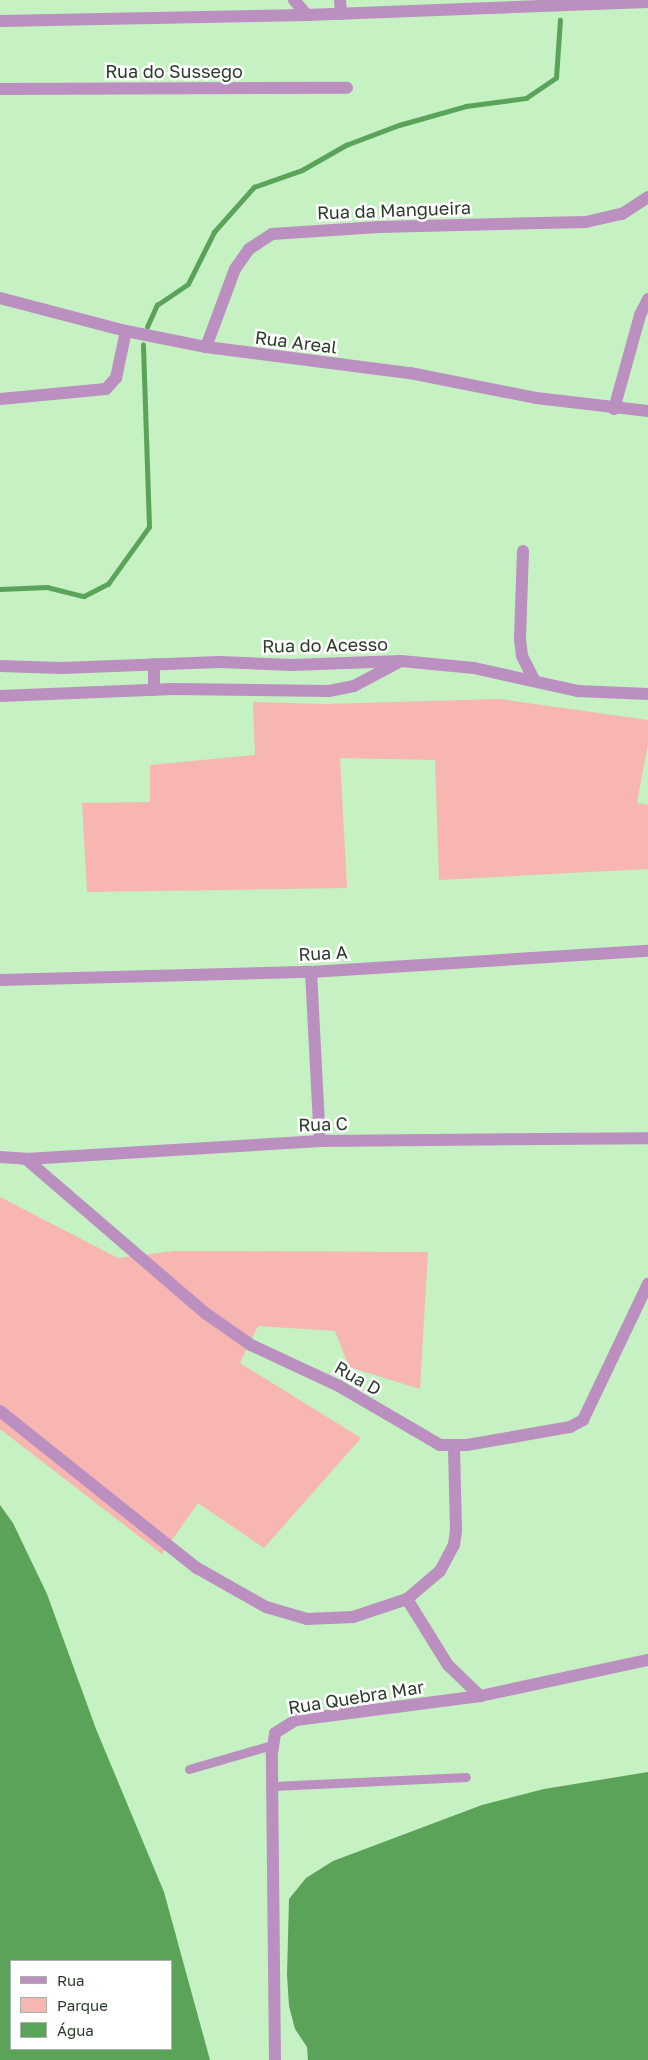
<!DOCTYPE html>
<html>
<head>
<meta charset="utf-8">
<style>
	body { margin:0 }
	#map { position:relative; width:648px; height:2060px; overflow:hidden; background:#c5f1c3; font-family:"Golos Text",sans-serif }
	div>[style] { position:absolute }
	.green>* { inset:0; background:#f7b6b1 }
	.water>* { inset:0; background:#5ca35a }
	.stream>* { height:4.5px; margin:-2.25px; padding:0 2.25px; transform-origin:2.25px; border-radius:2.25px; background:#5ca35a }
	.service>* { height:9px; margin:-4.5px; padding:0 4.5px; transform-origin:4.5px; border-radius:4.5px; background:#bb8fbf }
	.minor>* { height:12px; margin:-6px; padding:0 6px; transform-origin:6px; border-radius:6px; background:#bb8fbf }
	span { translate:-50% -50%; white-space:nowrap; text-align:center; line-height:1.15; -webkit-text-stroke:5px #fff; paint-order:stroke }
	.street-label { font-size:18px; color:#2a3b29 }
	.legend { position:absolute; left:10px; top:1960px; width:162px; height:90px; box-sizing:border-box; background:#fff; border:1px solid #aab1a9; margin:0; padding:6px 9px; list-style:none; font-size:15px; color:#2a3b29 }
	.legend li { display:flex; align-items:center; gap:10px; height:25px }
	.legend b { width:25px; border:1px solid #aab1a9 }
</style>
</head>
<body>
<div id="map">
	<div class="green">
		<div style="clip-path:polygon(499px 699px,648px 720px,648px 744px,637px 803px,648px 805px,648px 869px,439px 880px,435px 760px,340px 758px,347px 888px,87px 892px,82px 803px,150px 802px,150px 765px,255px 755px,253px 702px,325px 704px)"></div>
		<div style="clip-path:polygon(0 1197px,118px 1258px,174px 1251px,428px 1252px,420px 1389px,349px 1367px,335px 1331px,258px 1326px,240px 1363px,361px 1438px,264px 1548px,198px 1503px,162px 1554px,0 1429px)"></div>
	</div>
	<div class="water">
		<div style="clip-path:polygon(evenodd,0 1505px,13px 1523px,47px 1594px,96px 1729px,164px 1892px,210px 2060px,0 2060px,0 1505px,171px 1961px,171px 2049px,11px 2049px,11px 1961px,171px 1961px)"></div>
		<div style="clip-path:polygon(648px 1772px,648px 2060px,308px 2060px,307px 2047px,295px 2029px,289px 2006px,287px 1975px,289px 1899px,306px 1878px,333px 1861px,482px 1805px,544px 1789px)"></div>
	</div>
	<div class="stream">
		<div style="left:147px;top:327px;width:24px;rotate:-66deg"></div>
		<div style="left:157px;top:305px;width:37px;rotate:-34deg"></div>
		<div style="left:188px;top:284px;width:58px;rotate:-63.4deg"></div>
		<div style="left:214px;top:232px;width:60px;rotate:-48.4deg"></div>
		<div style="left:254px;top:187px;width:51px;rotate:-19.5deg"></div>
		<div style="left:302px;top:170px;width:51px;rotate:-29.6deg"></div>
		<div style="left:346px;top:145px;width:57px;rotate:-20.7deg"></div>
		<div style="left:399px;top:125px;width:70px;rotate:-15.8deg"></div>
		<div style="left:466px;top:106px;width:61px;rotate:-7.6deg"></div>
		<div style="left:526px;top:98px;width:36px;rotate:-34deg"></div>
		<div style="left:556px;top:78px;width:58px;rotate:-86.1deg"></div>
		<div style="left:0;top:589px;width:47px;rotate:-2.4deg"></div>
		<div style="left:47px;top:587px;width:38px;rotate:14deg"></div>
		<div style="left:84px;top:596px;width:27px;rotate:-27deg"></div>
		<div style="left:108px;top:584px;width:70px;rotate:-54.3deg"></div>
		<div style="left:149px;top:527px;width:182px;rotate:-91.9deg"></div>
	</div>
	<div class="service">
		<div style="left:189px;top:1769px;width:86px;rotate:-16.1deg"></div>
		<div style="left:273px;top:1786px;width:193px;rotate:-2.7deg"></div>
	</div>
	<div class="minor">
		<div style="left:294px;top:0;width:20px;rotate:49deg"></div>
		<div style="left:340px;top:0;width:14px;rotate:86deg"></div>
		<div style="left:0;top:21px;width:307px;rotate:-1.1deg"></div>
		<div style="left:307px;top:15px;width:341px;rotate:-2.2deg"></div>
		<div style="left:0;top:89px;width:347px;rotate:-0.2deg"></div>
		<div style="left:0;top:298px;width:130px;rotate:14.7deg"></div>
		<div style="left:126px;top:331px;width:82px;rotate:11.3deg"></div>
		<div style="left:206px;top:347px;width:206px;rotate:7.3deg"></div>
		<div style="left:410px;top:373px;width:128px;rotate:11.2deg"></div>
		<div style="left:536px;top:398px;width:113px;rotate:6.6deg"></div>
		<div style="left:206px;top:347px;width:83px;rotate:-69.6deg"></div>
		<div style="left:235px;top:269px;width:24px;rotate:-55deg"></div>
		<div style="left:249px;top:249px;width:27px;rotate:-33deg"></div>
		<div style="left:272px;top:234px;width:107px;rotate:-3.7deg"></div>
		<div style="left:379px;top:227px;width:207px;rotate:-1.4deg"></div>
		<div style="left:586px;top:222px;width:37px;rotate:-13deg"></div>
		<div style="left:622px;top:214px;width:31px;rotate:-33deg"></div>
		<div style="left:0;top:399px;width:106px;rotate:-5.4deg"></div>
		<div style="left:106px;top:389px;width:15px;rotate:-48deg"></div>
		<div style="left:116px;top:378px;width:48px;rotate:-78deg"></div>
		<div style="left:614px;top:409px;width:98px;rotate:-74.5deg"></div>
		<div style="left:640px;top:315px;width:18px;rotate:-63deg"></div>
		<div style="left:523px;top:551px;width:88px;rotate:92deg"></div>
		<div style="left:520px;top:639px;width:17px;rotate:83deg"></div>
		<div style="left:522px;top:656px;width:28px;rotate:63deg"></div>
		<div style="left:154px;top:664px;width:26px;rotate:90deg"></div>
		<div style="left:0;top:666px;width:61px;rotate:1.9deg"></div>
		<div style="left:61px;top:668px;width:159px;rotate:-2.2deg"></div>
		<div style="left:220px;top:662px;width:72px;rotate:2.4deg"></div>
		<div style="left:292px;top:665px;width:109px;rotate:-2.1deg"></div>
		<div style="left:401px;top:661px;width:73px;rotate:5.5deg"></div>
		<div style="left:474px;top:668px;width:107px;rotate:12.5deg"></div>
		<div style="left:578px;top:691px;width:70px;rotate:2.5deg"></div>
		<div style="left:0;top:696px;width:173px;rotate:-2.3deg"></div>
		<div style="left:173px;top:689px;width:156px;rotate:0.7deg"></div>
		<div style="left:329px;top:691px;width:25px;rotate:-11deg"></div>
		<div style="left:354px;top:686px;width:51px;rotate:-28.1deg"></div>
		<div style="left:311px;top:972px;width:169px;rotate:87deg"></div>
		<div style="left:0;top:980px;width:311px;rotate:-1.5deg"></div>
		<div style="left:311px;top:972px;width:338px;rotate:-3.6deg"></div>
		<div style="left:0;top:1157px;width:26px;rotate:4deg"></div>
		<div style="left:26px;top:1159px;width:295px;rotate:-3.5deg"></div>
		<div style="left:320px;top:1141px;width:328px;rotate:-0.5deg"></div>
		<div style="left:26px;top:1159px;width:236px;rotate:40.7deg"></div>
		<div style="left:205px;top:1313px;width:56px;rotate:34.8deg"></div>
		<div style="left:251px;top:1345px;width:97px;rotate:25deg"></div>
		<div style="left:339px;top:1386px;width:117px;rotate:30.3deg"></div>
		<div style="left:440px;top:1445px;width:27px"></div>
		<div style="left:467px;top:1445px;width:105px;rotate:-9.9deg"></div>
		<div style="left:570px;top:1427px;width:15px;rotate:-28deg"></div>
		<div style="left:583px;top:1420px;width:151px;rotate:-64.5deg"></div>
		<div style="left:0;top:1411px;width:252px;rotate:38.6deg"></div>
		<div style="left:197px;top:1568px;width:79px;rotate:29.5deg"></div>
		<div style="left:266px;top:1607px;width:43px;rotate:16.3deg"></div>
		<div style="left:307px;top:1619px;width:46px;rotate:-2.5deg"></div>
		<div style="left:353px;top:1617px;width:57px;rotate:-18.4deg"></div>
		<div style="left:407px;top:1599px;width:43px;rotate:-40.3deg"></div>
		<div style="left:440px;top:1571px;width:30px;rotate:-62deg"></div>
		<div style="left:454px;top:1545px;width:15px;rotate:-82deg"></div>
		<div style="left:456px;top:1530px;width:84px;rotate:-91.4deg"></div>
		<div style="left:407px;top:1599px;width:78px;rotate:58.2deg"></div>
		<div style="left:448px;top:1665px;width:45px;rotate:44.1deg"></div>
		<div style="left:275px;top:2060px;width:307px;rotate:-90.6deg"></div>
		<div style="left:272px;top:1753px;width:20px;rotate:-81deg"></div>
		<div style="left:275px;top:1733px;width:25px;rotate:-32deg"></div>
		<div style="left:296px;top:1720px;width:186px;rotate:-7.4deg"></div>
		<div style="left:480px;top:1696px;width:172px;rotate:-12.1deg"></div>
	</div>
	<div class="street-label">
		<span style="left:174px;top:71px">Rua do Sussego</span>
		<span style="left:394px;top:210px;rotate:-2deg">Rua da Mangueira</span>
		<span style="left:296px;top:342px;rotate:7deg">Rua Areal</span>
		<span style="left:325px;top:645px;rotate:-1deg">Rua do Acesso</span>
		<span style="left:323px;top:953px;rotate:-3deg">Rua A</span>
		<span style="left:323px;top:1124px;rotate:-2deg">Rua C</span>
		<span style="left:358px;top:1378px;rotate:30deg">Rua D</span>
		<span style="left:356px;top:1697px;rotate:-9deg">Rua Quebra Mar</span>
	</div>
	<ul class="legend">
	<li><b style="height:6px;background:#bb8fbf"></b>Rua</li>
	<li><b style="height:14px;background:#f7b6b1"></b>Parque</li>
	<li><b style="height:14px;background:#5ca35a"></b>Água</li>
	</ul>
</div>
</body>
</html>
